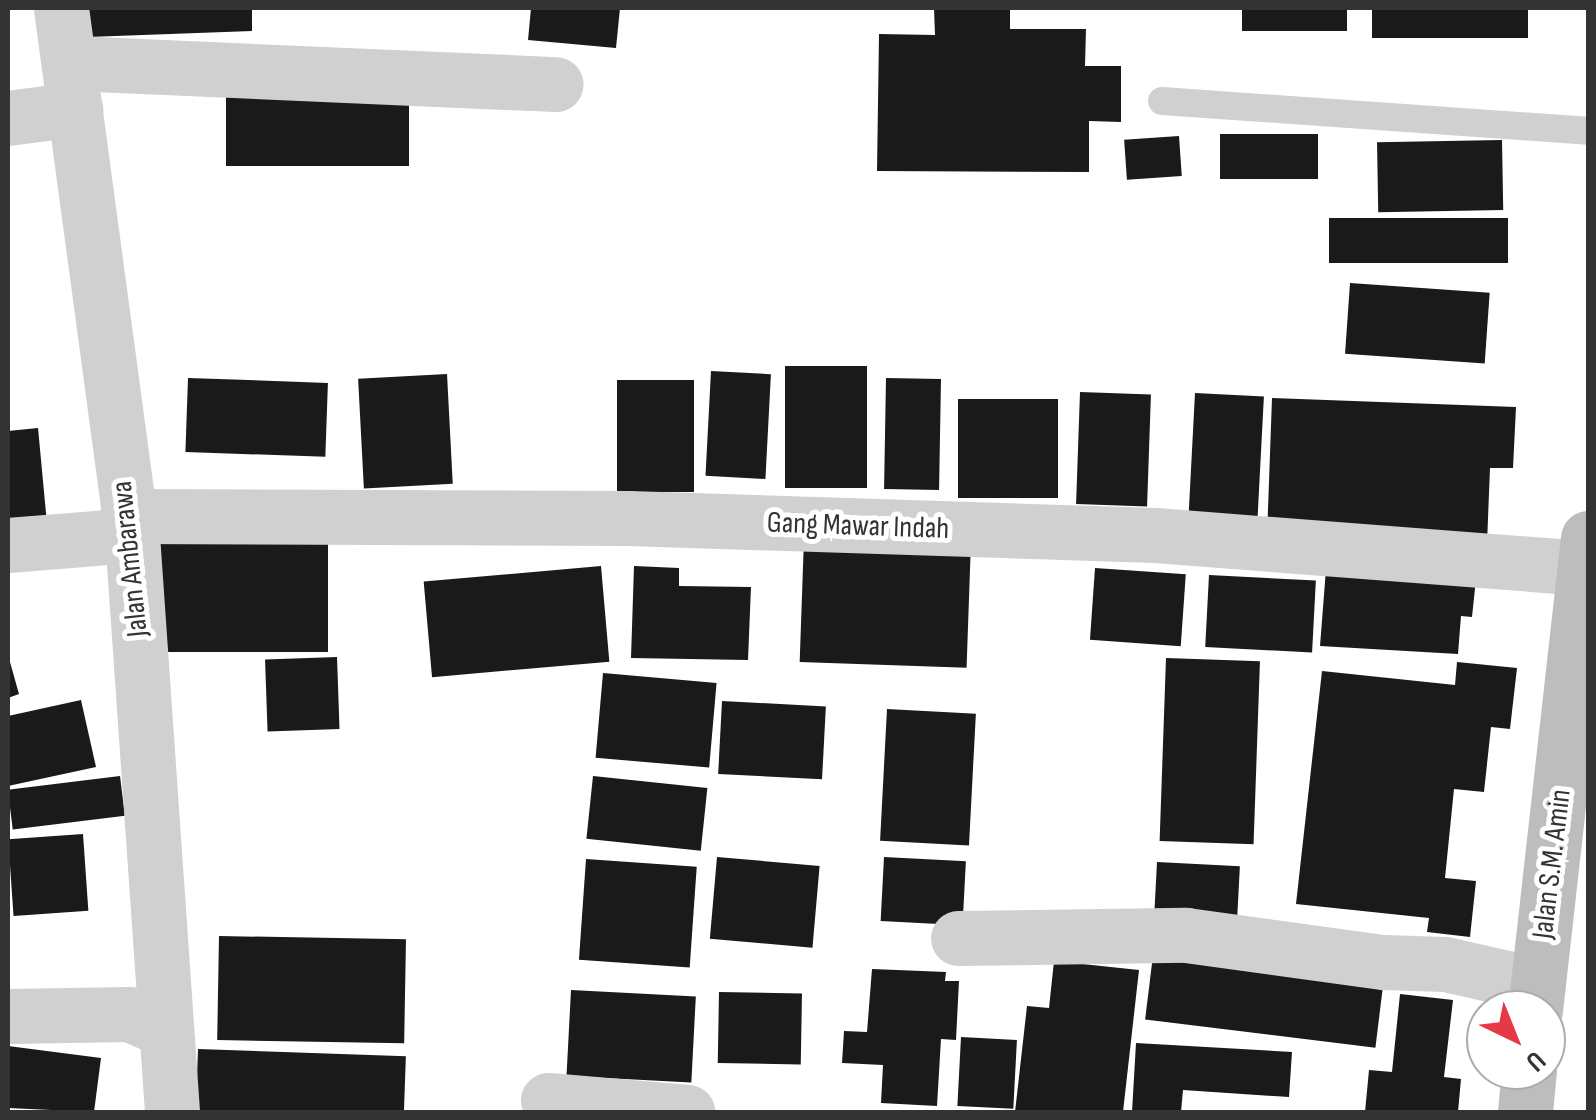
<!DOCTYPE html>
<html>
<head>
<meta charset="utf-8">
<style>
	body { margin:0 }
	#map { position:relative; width:1596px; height:1120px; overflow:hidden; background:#fff; font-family:"Sofia Sans Condensed",sans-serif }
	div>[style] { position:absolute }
	.building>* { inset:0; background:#1a1a1a; transform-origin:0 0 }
	.lane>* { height:28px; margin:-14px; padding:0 14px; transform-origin:14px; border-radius:14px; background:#d0d0d0 }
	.street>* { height:55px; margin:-27.5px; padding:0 27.5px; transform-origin:27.5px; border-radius:27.5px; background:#d0d0d0 }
	.secondary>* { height:55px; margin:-27.5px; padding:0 27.5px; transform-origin:27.5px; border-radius:27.5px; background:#bdbdbd }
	span { translate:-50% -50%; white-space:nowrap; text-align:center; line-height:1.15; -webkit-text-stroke:10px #fff; paint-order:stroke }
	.street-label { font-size:30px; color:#333 }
	.frame { position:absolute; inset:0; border:10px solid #333; pointer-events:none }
	.north { position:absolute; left:1466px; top:990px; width:100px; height:100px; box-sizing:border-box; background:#fff; border:2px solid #adadad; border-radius:50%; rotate:137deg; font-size:28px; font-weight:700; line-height:40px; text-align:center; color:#333 }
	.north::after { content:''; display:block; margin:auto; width:35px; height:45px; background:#e63946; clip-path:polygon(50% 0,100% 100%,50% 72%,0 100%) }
</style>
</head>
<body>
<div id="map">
	<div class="building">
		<div style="clip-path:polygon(88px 8px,252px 8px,252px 31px,88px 37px)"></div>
		<div style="clip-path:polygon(531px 8px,620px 8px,616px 48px,528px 40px)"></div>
		<div style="clip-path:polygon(934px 8px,1010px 8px,1010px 29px,1086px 29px,1085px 66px,1121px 66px,1121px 122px,1089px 121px,1089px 172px,877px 171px,879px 34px,935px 35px)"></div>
		<div style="left:1242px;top:8px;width:105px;height:23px"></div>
		<div style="left:1372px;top:8px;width:156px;height:30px"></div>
		<div style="left:226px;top:86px;width:183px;height:80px"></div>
		<div style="left:1220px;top:134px;width:98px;height:45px"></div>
		<div style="left:1179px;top:136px;width:40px;height:55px;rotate:86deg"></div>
		<div style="left:1502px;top:140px;width:70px;height:125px;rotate:89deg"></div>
		<div style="left:1508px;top:218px;width:45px;height:179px;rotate:90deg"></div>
		<div style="left:1350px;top:283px;width:140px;height:71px;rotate:4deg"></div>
		<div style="left:785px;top:366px;width:82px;height:122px"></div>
		<div style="left:711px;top:371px;width:60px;height:105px;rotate:3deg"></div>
		<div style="left:447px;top:374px;width:110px;height:89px;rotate:87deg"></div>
		<div style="left:188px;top:378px;width:140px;height:74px;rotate:2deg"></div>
		<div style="left:886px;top:378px;width:55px;height:111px;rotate:1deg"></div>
		<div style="left:617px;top:380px;width:77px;height:112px"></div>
		<div style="left:1080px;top:392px;width:71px;height:112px;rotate:2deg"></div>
		<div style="left:1195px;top:393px;width:69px;height:124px;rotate:3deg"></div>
		<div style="clip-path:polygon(1272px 398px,1516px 407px,1513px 468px,1490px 468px,1487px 544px,1267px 537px)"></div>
		<div style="left:958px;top:399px;width:100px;height:99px"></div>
		<div style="clip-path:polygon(38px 428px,47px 524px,8px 528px,8px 431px)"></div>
		<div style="left:804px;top:538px;width:167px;height:124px;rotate:2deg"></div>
		<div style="left:154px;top:541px;width:174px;height:111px"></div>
		<div style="left:601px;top:566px;width:96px;height:178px;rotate:85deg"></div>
		<div style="clip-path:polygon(634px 566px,679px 568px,679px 586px,751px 587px,748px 660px,631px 658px)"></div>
		<div style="left:1095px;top:568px;width:91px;height:72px;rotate:4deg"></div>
		<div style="clip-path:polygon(1326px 569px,1476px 579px,1472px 617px,1461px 616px,1458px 654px,1320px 646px)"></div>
		<div style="left:1209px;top:575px;width:107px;height:72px;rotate:3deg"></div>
		<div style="clip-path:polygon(8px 655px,19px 694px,8px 698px)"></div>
		<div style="left:337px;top:657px;width:72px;height:72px;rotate:88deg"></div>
		<div style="left:1166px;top:658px;width:94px;height:183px;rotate:2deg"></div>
		<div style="clip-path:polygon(1457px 662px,1517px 668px,1510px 729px,1491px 727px,1484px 792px,1454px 789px,1445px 878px,1476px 881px,1470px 937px,1427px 932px,1429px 918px,1296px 904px,1322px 671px,1455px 685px)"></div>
		<div style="left:603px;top:673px;width:114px;height:85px;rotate:5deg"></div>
		<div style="clip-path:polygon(81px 700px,96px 767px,8px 786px,8px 716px)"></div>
		<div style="left:722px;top:701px;width:104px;height:73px;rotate:3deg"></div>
		<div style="left:887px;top:709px;width:89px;height:132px;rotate:3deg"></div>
		<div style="left:120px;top:776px;width:40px;height:113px;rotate:83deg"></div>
		<div style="left:593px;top:776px;width:115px;height:63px;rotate:6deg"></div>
		<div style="left:83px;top:834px;width:77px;height:75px;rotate:86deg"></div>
		<div style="left:717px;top:857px;width:103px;height:82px;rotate:5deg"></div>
		<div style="left:884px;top:857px;width:82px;height:64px;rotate:3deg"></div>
		<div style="left:586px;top:859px;width:111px;height:101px;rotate:4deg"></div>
		<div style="left:1157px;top:862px;width:83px;height:60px;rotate:3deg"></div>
		<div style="left:219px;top:936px;width:187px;height:104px;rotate:1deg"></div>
		<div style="left:1155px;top:939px;width:232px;height:81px;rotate:7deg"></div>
		<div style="clip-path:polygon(1054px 961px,1139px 970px,1123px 1112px,1015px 1112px,1027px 1006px,1049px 1008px)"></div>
		<div style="clip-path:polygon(872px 969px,946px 972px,945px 981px,959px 981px,956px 1040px,941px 1039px,937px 1106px,881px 1103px,883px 1065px,842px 1063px,844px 1031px,867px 1032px)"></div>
		<div style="left:571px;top:990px;width:125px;height:86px;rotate:3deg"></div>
		<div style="left:719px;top:992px;width:83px;height:71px;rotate:1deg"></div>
		<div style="clip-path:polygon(1400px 994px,1453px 1000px,1444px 1077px,1461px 1079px,1458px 1112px,1365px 1112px,1369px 1070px,1392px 1072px)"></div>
		<div style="left:961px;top:1037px;width:56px;height:69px;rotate:3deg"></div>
		<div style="clip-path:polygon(1136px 1043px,1292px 1052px,1289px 1097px,1183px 1090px,1181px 1112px,1132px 1112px)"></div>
		<div style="clip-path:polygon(8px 1046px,101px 1058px,94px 1112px,8px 1108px)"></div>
		<div style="left:198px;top:1049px;width:208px;height:63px;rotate:2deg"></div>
	</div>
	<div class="lane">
		<div style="left:1162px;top:101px;width:427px;rotate:4deg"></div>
	</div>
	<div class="street">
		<div style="left:61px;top:8px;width:532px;rotate:82.33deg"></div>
		<div style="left:132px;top:535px;width:578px;rotate:86.03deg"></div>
		<div style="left:72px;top:63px;width:484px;rotate:2.5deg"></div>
		<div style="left:8px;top:118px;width:68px;rotate:-7.7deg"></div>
		<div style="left:127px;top:516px;width:501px;rotate:0.23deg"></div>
		<div style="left:628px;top:518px;width:527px;rotate:1.85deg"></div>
		<div style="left:1155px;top:535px;width:433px;rotate:4.4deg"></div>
		<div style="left:8px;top:545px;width:124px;rotate:-4.6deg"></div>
		<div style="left:958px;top:938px;width:228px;rotate:-0.8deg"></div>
		<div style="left:1186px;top:935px;width:200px;rotate:7.8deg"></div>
		<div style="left:1384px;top:962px;width:61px;rotate:1.9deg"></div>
		<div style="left:1445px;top:964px;width:95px;rotate:12.7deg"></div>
		<div style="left:8px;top:1016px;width:121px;rotate:-0.9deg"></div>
		<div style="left:129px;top:1014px;width:40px;rotate:23.4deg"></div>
		<div style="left:548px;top:1100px;width:140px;rotate:4.9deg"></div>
	</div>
	<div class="secondary">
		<div style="left:1535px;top:1010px;width:475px;rotate:-83.6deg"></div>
		<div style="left:1525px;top:1112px;width:42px;rotate:-84.6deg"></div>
	</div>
	<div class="street-label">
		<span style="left:858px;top:526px;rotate:2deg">Gang Mawar Indah</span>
		<span style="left:130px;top:559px;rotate:-96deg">Jalan Ambarawa</span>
		<span style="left:1552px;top:864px;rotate:-83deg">Jalan S.M. Amin</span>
	</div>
	<div class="frame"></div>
	<div class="north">U</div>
</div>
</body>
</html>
